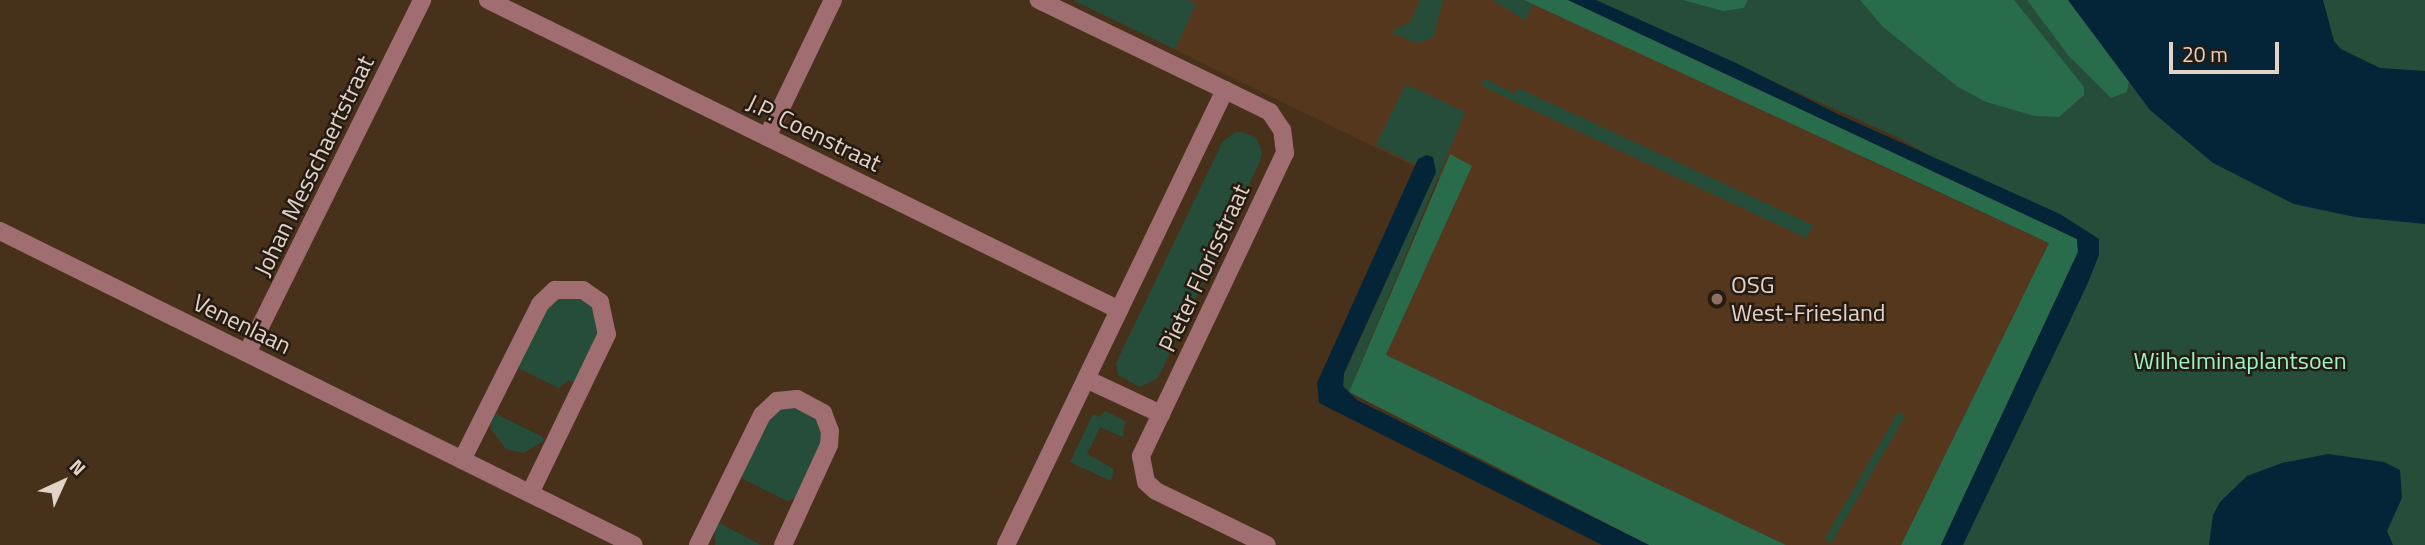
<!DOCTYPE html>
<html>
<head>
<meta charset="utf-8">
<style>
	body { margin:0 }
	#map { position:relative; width:2425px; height:545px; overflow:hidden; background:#48311b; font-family:"Titillium Web",sans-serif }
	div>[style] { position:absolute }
	.built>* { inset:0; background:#54371c }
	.green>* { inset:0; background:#264d39; transform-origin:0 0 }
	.forest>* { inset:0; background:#296c4c }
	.water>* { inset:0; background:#042437 }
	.minor>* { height:18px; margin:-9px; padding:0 9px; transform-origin:9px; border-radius:9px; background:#a06d71 }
	.dots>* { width:19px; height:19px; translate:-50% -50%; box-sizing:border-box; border:4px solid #261b12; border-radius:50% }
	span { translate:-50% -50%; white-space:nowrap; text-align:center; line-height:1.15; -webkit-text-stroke:5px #261b12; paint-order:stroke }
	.street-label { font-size:24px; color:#e2d3c6 }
	.poi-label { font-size:24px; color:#e2d3c6 }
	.left { translate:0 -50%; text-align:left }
	.park-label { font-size:24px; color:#97f6c5 }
	.north { position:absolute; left:28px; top:447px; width:70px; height:70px; -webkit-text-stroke:5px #261b12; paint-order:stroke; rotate:45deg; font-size:19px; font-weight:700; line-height:28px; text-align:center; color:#e2d3c6 }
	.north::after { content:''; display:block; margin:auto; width:24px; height:32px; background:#e2d3c6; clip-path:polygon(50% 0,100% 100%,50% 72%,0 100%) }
	.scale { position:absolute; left:2169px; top:42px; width:110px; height:32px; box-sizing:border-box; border:4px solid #e2d3c6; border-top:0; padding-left:9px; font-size:21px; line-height:24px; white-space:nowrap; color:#e2d3c6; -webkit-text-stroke:5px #261b12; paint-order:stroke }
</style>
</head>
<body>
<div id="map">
	<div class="built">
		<div style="clip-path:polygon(1073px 0,1579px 0,1867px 142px,1859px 156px,2049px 243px,1901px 545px,1786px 545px,1386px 355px,1471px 166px,1440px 179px)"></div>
	</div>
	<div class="green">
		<div style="clip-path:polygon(1073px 0,1188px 0,1196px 4px,1175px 49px)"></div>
		<div style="clip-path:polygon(1420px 0,1443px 0,1433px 38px,1416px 43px,1391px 32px,1410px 22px)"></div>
		<div style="clip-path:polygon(1492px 0,1524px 0,1533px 5px,1525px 20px)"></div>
		<div style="clip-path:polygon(1592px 0,2425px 0,2425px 545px,1957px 545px,2090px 246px,1897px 137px)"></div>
		<div style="clip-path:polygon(1485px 79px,1515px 94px,1518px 88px,1813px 225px,1806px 238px,1482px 86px)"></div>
		<div style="clip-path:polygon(1406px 84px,1465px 112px,1349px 392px,1343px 386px,1344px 374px,1436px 172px,1433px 157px,1427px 155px,1415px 164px,1376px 145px)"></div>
		<div style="clip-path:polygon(1237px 131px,1256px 137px,1262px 152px,1260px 161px,1158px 378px,1140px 387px,1118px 375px,1116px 363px,1223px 141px)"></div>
		<div style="clip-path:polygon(563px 293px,591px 300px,599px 332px,574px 383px,568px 380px,559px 388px,520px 369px,517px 362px,543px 310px)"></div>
		<div style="clip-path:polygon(800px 405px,822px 424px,822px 444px,794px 499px,787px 501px,743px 479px,740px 472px,773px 411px)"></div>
		<div style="clip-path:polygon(1105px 411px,1125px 421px,1123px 437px,1100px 427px,1087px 454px,1114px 469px,1111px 481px,1070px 462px,1093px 414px,1099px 417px)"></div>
		<div style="left:1898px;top:412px;width:8px;height:147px;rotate:30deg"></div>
		<div style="clip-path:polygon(496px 414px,543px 437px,544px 441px,523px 453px,506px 449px,491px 429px,491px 415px)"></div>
		<div style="clip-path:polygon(719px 523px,761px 545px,715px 545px,714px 525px)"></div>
	</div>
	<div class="forest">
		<div style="clip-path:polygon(1524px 0,1568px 0,2077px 239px,2078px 252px,1941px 545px,1901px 545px,2049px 243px)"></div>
		<div style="clip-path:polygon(1683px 0,1748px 0,1744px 8px,1723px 11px)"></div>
		<div style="clip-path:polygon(1860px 0,2014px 0,2084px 87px,2084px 95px,2059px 117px,2035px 116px,1986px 102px,1958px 87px,1883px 27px)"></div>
		<div style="clip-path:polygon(2027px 0,2068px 0,2129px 80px,2127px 92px,2111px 98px,2068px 55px)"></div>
		<div style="clip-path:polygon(1450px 154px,1472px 166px,1386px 355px,1786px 545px,1649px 545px,1349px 392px)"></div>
	</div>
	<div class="water">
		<div style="clip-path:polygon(1568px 0,1596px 0,1736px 63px,1842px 116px,2060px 214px,2099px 239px,2099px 255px,2087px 285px,1963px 545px,1941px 545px,2078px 252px,2077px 239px)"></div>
		<div style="clip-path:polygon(2068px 0,2323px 0,2334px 41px,2341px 49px,2380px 68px,2425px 71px,2425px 224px,2355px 217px,2294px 204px,2213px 163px,2150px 110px)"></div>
		<div style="clip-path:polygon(1427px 155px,1433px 157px,1436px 172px,1344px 373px,1343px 386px,1357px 400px,1649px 545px,1602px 545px,1319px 403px,1317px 383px,1418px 159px)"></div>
		<div style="clip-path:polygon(2328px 454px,2384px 462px,2400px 470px,2402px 498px,2387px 531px,2393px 545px,2209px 545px,2213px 515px,2220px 502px,2247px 476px,2282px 463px)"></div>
	</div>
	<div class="minor">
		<div style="left:488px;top:0;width:703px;rotate:26.16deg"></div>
		<div style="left:767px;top:137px;width:152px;rotate:-64.3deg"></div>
		<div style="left:0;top:231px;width:707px;rotate:26.35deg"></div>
		<div style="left:247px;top:353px;width:394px;rotate:-63.6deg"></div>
		<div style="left:1086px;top:379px;width:83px;rotate:25deg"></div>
		<div style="left:1161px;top:414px;width:289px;rotate:-64.6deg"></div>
		<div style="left:1285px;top:153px;width:23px;rotate:-97deg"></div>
		<div style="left:1282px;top:130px;width:22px;rotate:-124deg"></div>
		<div style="left:1270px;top:112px;width:50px;rotate:-153.9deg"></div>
		<div style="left:1161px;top:414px;width:47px;rotate:115.5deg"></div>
		<div style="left:1141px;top:456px;width:26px;rotate:79deg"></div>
		<div style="left:1146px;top:482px;width:13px;rotate:42deg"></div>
		<div style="left:1156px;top:491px;width:123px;rotate:25.9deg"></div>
		<div style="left:462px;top:460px;width:174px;rotate:-63.4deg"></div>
		<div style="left:540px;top:304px;width:21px;rotate:-43deg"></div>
		<div style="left:555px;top:290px;width:28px"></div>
		<div style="left:583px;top:290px;width:21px;rotate:35deg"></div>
		<div style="left:600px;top:302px;width:33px;rotate:78deg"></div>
		<div style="left:607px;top:334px;width:177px;rotate:115.8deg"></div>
		<div style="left:698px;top:545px;width:145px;rotate:-63.8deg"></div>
		<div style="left:762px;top:415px;width:21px;rotate:-43deg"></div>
		<div style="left:777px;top:401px;width:20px;rotate:-6deg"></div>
		<div style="left:797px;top:399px;width:30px;rotate:28deg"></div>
		<div style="left:823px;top:413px;width:19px;rotate:69deg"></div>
		<div style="left:830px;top:431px;width:14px;rotate:94deg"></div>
		<div style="left:829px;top:445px;width:110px;rotate:114.7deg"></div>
		<div style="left:1006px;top:545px;width:505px;rotate:-64.3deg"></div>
		<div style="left:1225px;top:90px;width:207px;rotate:-154.2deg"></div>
	</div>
	<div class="dots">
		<div style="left:1717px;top:299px;background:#8d6e63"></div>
	</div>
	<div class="street-label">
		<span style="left:814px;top:133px;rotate:26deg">J.P. Coenstraat</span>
		<span style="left:314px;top:166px;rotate:-64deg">Johan Messchaertstraat</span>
		<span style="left:1204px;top:268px;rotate:-65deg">Pieter Florisstraat</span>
		<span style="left:242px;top:324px;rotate:26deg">Venenlaan</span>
	</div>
	<div class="poi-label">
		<span class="left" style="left:1731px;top:299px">OSG<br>West-Friesland</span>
	</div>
	<div class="park-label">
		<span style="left:2240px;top:361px">Wilhelminaplantsoen</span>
	</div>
	<div class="north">N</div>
	<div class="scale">20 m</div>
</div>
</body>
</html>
